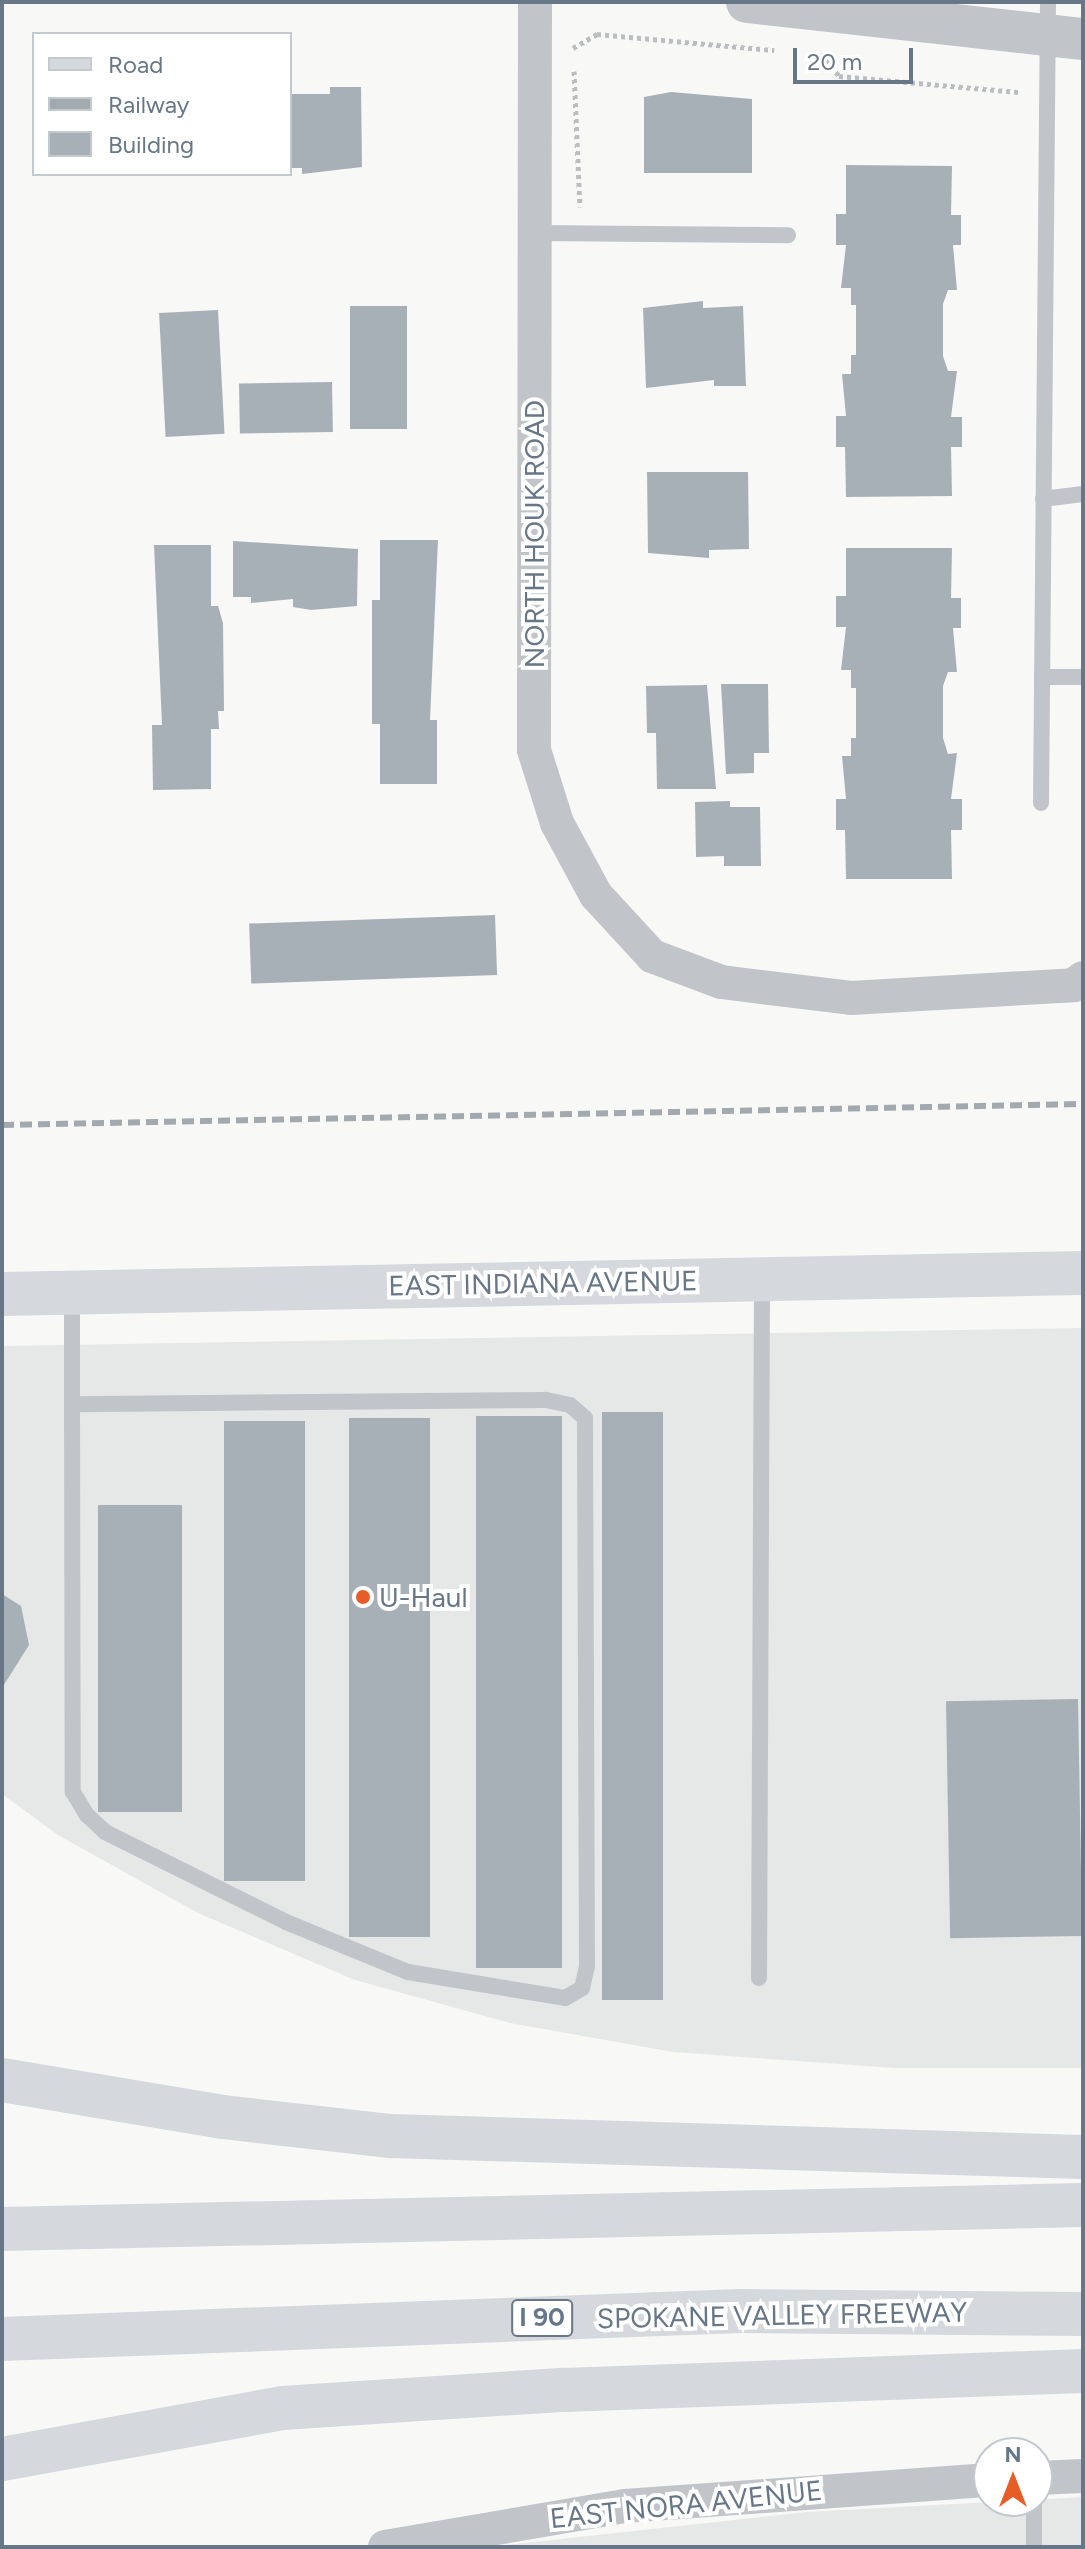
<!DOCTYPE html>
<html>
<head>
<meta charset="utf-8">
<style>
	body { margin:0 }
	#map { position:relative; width:1085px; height:2549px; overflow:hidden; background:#f8f8f6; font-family:Figtree,sans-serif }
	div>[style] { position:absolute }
	.built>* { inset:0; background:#e6e7e7 }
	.building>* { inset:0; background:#a8b0b7; transform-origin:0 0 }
	.path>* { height:5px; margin-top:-2.5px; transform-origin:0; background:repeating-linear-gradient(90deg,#bbbec1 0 4px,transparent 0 8px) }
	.service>* { height:16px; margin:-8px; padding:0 8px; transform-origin:8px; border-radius:8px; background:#c1c5ca }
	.minor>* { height:34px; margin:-17px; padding:0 17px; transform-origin:17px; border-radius:17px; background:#c1c5ca }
	.tertiary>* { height:42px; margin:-21px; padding:0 21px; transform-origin:21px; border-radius:21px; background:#c1c5ca }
	.secondary>* { height:44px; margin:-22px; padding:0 22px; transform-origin:22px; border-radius:22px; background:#d5d9dd }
	.motorway>* { height:44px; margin:-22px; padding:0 22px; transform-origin:22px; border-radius:22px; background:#d5d9dd }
	.rail>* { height:6px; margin-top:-3px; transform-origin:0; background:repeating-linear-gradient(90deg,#a2a9af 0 12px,transparent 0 18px) }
	.dots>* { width:22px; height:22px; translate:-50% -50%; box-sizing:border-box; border:4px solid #fff; border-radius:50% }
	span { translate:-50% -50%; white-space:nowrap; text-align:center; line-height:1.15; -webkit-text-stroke:8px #fff; paint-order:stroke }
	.shield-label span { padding:2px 6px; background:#fff; border:2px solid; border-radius:6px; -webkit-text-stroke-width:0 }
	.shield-label { font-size:26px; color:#677787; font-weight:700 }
	.street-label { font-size:28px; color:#677787 }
	.poi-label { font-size:28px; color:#677787 }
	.left { translate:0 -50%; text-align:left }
	.frame { position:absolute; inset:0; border:4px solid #677787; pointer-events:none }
	.legend { position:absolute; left:32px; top:32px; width:260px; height:144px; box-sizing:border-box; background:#fff; border:2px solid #c2c9cf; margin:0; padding:10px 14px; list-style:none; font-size:24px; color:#677787 }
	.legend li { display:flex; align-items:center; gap:16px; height:40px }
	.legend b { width:40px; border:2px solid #c2c9cf }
	.north { position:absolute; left:973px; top:2437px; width:80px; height:80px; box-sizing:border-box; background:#fff; border:2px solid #c2c9cf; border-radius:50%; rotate:0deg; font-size:22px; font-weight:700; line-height:32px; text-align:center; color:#677787 }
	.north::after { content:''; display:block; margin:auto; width:28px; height:36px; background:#e75d27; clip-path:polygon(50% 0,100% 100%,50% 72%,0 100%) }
	.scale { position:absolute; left:793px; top:48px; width:120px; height:36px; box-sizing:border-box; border:4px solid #677787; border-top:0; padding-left:10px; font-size:24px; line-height:28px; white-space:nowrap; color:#677787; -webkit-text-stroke:6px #fff; paint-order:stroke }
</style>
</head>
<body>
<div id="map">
	<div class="built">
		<div style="clip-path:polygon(1083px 1328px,1083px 2068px,895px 2068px,673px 2052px,510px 2023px,355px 1980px,198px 1913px,58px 1835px,2px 1794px,2px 1346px)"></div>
		<div style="clip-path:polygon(1083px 2497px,1083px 2547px,488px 2547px,807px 2512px)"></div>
	</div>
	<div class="building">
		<div style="clip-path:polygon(330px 87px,361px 87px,362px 167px,302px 174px,302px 168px,290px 168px,290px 94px,330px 94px)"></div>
		<div style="clip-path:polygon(671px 92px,752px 99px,752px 173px,644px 173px,644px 97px)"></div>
		<div style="clip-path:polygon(846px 165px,952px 166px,951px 215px,961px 215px,961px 245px,953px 245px,957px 290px,948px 290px,943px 304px,943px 356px,948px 371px,957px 371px,951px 417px,962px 417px,962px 447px,951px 447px,952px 496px,846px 497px,845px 447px,836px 447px,836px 416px,846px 416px,842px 374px,851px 374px,851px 355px,856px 355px,856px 305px,851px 305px,851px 288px,841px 288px,846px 245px,836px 245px,836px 214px,846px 214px)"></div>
		<div style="clip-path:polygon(703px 301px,703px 308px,743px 306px,746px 386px,714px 386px,714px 380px,646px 388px,643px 308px)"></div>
		<div style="left:407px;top:306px;width:123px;height:57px;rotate:90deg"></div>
		<div style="left:218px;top:310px;width:124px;height:59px;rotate:87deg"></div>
		<div style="left:332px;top:382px;width:50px;height:93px;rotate:89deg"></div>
		<div style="clip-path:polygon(647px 472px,748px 472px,749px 549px,709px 550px,709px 558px,648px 553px)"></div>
		<div style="clip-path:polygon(380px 540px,438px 540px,430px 720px,437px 720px,437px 784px,380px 784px,380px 724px,372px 724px,372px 600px,380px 600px)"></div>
		<div style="clip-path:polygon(233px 541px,358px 549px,357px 606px,311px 610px,293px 607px,293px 599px,251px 603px,251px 597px,233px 597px)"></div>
		<div style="clip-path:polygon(154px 545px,211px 545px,211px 606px,218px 606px,223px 623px,224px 711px,218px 711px,219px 729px,211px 729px,211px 789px,153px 790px,152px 725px,162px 725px)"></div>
		<div style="clip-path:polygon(846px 548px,952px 548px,951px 598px,961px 598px,961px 628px,953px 628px,957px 672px,948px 672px,943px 686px,943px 738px,948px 754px,957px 753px,951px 799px,962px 799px,962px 830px,951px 830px,952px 879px,846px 879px,845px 830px,836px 830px,836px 799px,846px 799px,842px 756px,851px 756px,851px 738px,856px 738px,856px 688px,851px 688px,851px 670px,841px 670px,846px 627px,836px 627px,836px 596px,846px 596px)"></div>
		<div style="clip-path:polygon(721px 684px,768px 684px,769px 753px,754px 753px,754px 773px,726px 774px)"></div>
		<div style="clip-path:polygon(707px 685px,716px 789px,657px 789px,656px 733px,647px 733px,646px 686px)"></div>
		<div style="clip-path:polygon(730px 801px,730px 807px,760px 807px,761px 866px,724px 866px,724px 856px,696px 857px,695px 802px)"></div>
		<div style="left:495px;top:915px;width:60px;height:246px;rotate:88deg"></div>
		<div style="left:602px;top:1412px;width:61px;height:588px"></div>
		<div style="left:476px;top:1416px;width:86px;height:552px"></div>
		<div style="left:349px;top:1418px;width:81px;height:519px"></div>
		<div style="left:305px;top:1421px;width:460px;height:81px;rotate:90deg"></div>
		<div style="left:182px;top:1505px;width:307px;height:84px;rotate:90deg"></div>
		<div style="clip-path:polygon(2px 1594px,21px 1606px,29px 1645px,2px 1688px)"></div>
		<div style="left:1078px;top:1699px;width:237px;height:132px;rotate:89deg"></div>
	</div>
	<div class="path">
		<div style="left:573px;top:48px;width:28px;rotate:-30deg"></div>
		<div style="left:597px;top:34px;width:178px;rotate:5.2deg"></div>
		<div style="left:820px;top:54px;width:29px;rotate:49deg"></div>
		<div style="left:839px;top:76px;width:180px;rotate:5.1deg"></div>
		<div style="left:574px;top:71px;width:136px;rotate:87.5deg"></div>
	</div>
	<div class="service">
		<div style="left:535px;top:233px;width:253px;rotate:0.5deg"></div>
		<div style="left:1043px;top:499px;width:40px;rotate:-7.1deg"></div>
		<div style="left:1042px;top:677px;width:41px"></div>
		<div style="left:1041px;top:803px;width:801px;rotate:-89.5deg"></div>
		<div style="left:72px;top:1294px;width:110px;rotate:90deg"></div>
		<div style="left:72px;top:1404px;width:388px;rotate:89.9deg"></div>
		<div style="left:73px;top:1792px;width:27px;rotate:59deg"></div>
		<div style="left:87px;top:1815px;width:25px;rotate:43deg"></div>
		<div style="left:105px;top:1832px;width:202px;rotate:26.4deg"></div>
		<div style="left:286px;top:1922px;width:132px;rotate:22.3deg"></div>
		<div style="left:408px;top:1972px;width:159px;rotate:9.4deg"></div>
		<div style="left:565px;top:1998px;width:20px;rotate:-30deg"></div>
		<div style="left:582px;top:1988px;width:22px;rotate:-77deg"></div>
		<div style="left:587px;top:1967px;width:549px;rotate:-90.21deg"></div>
		<div style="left:585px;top:1418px;width:20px;rotate:-139deg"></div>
		<div style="left:570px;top:1405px;width:25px;rotate:-168deg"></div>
		<div style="left:546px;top:1400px;width:474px;rotate:179.5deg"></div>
		<div style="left:759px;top:1978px;width:697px;rotate:-89.75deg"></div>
		<div style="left:1034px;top:2501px;width:46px;rotate:90deg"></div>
	</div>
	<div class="minor">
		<div style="left:535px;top:2px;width:748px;rotate:90.08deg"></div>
		<div style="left:534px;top:750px;width:77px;rotate:72.5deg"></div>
		<div style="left:557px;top:823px;width:82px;rotate:61.6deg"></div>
		<div style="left:596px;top:895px;width:83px;rotate:47.4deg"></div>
		<div style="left:652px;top:956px;width:74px;rotate:20.6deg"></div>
		<div style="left:721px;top:982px;width:131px;rotate:7deg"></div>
		<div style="left:851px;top:998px;width:223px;rotate:-3.3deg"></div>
		<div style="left:1074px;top:985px;width:11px;rotate:-38deg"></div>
		<div style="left:1037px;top:2478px;width:46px;rotate:-2.5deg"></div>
		<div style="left:385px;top:2547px;width:243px;rotate:-9.7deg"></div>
		<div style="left:625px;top:2506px;width:365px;rotate:-4.1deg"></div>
	</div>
	<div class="tertiary">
		<div style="left:747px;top:2px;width:338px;rotate:6.3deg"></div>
	</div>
	<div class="secondary">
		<div style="left:2px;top:1294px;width:1081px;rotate:-1.11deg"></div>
	</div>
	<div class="motorway">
		<div style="left:2px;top:2080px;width:224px;rotate:9.5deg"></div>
		<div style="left:223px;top:2117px;width:169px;rotate:6.5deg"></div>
		<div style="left:391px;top:2136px;width:692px;rotate:1.74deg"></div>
		<div style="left:2px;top:2229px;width:1081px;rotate:-1.27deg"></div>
		<div style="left:2px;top:2339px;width:739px;rotate:-2.17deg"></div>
		<div style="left:740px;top:2311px;width:343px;rotate:0.5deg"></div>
		<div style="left:2px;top:2459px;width:285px;rotate:-10.3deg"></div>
		<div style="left:282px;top:2408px;width:283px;rotate:-3.7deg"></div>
		<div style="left:564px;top:2390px;width:519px;rotate:-2.1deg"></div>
	</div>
	<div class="rail">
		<div style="left:2px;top:1125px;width:1081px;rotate:-1.11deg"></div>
	</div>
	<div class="dots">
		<div style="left:363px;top:1597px;background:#e75d27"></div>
	</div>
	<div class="shield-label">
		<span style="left:542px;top:2318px">I 90</span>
	</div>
	<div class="street-label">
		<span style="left:534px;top:534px;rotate:-90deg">NORTH HOUK ROAD</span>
		<span style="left:543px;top:1283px;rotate:-1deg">EAST INDIANA AVENUE</span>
		<span style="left:782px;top:2315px;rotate:-1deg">SPOKANE VALLEY FREEWAY</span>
		<span style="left:686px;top:2504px;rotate:-6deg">EAST NORA AVENUE</span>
	</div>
	<div class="poi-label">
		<span class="left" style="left:379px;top:1597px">U-Haul</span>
	</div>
	<div class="frame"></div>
	<ul class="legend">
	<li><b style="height:10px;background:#d5d9dd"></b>Road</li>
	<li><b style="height:10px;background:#a2a9af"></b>Railway</li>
	<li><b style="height:22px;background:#a8b0b7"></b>Building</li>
	</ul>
	<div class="north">N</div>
	<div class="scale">20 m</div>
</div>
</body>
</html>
